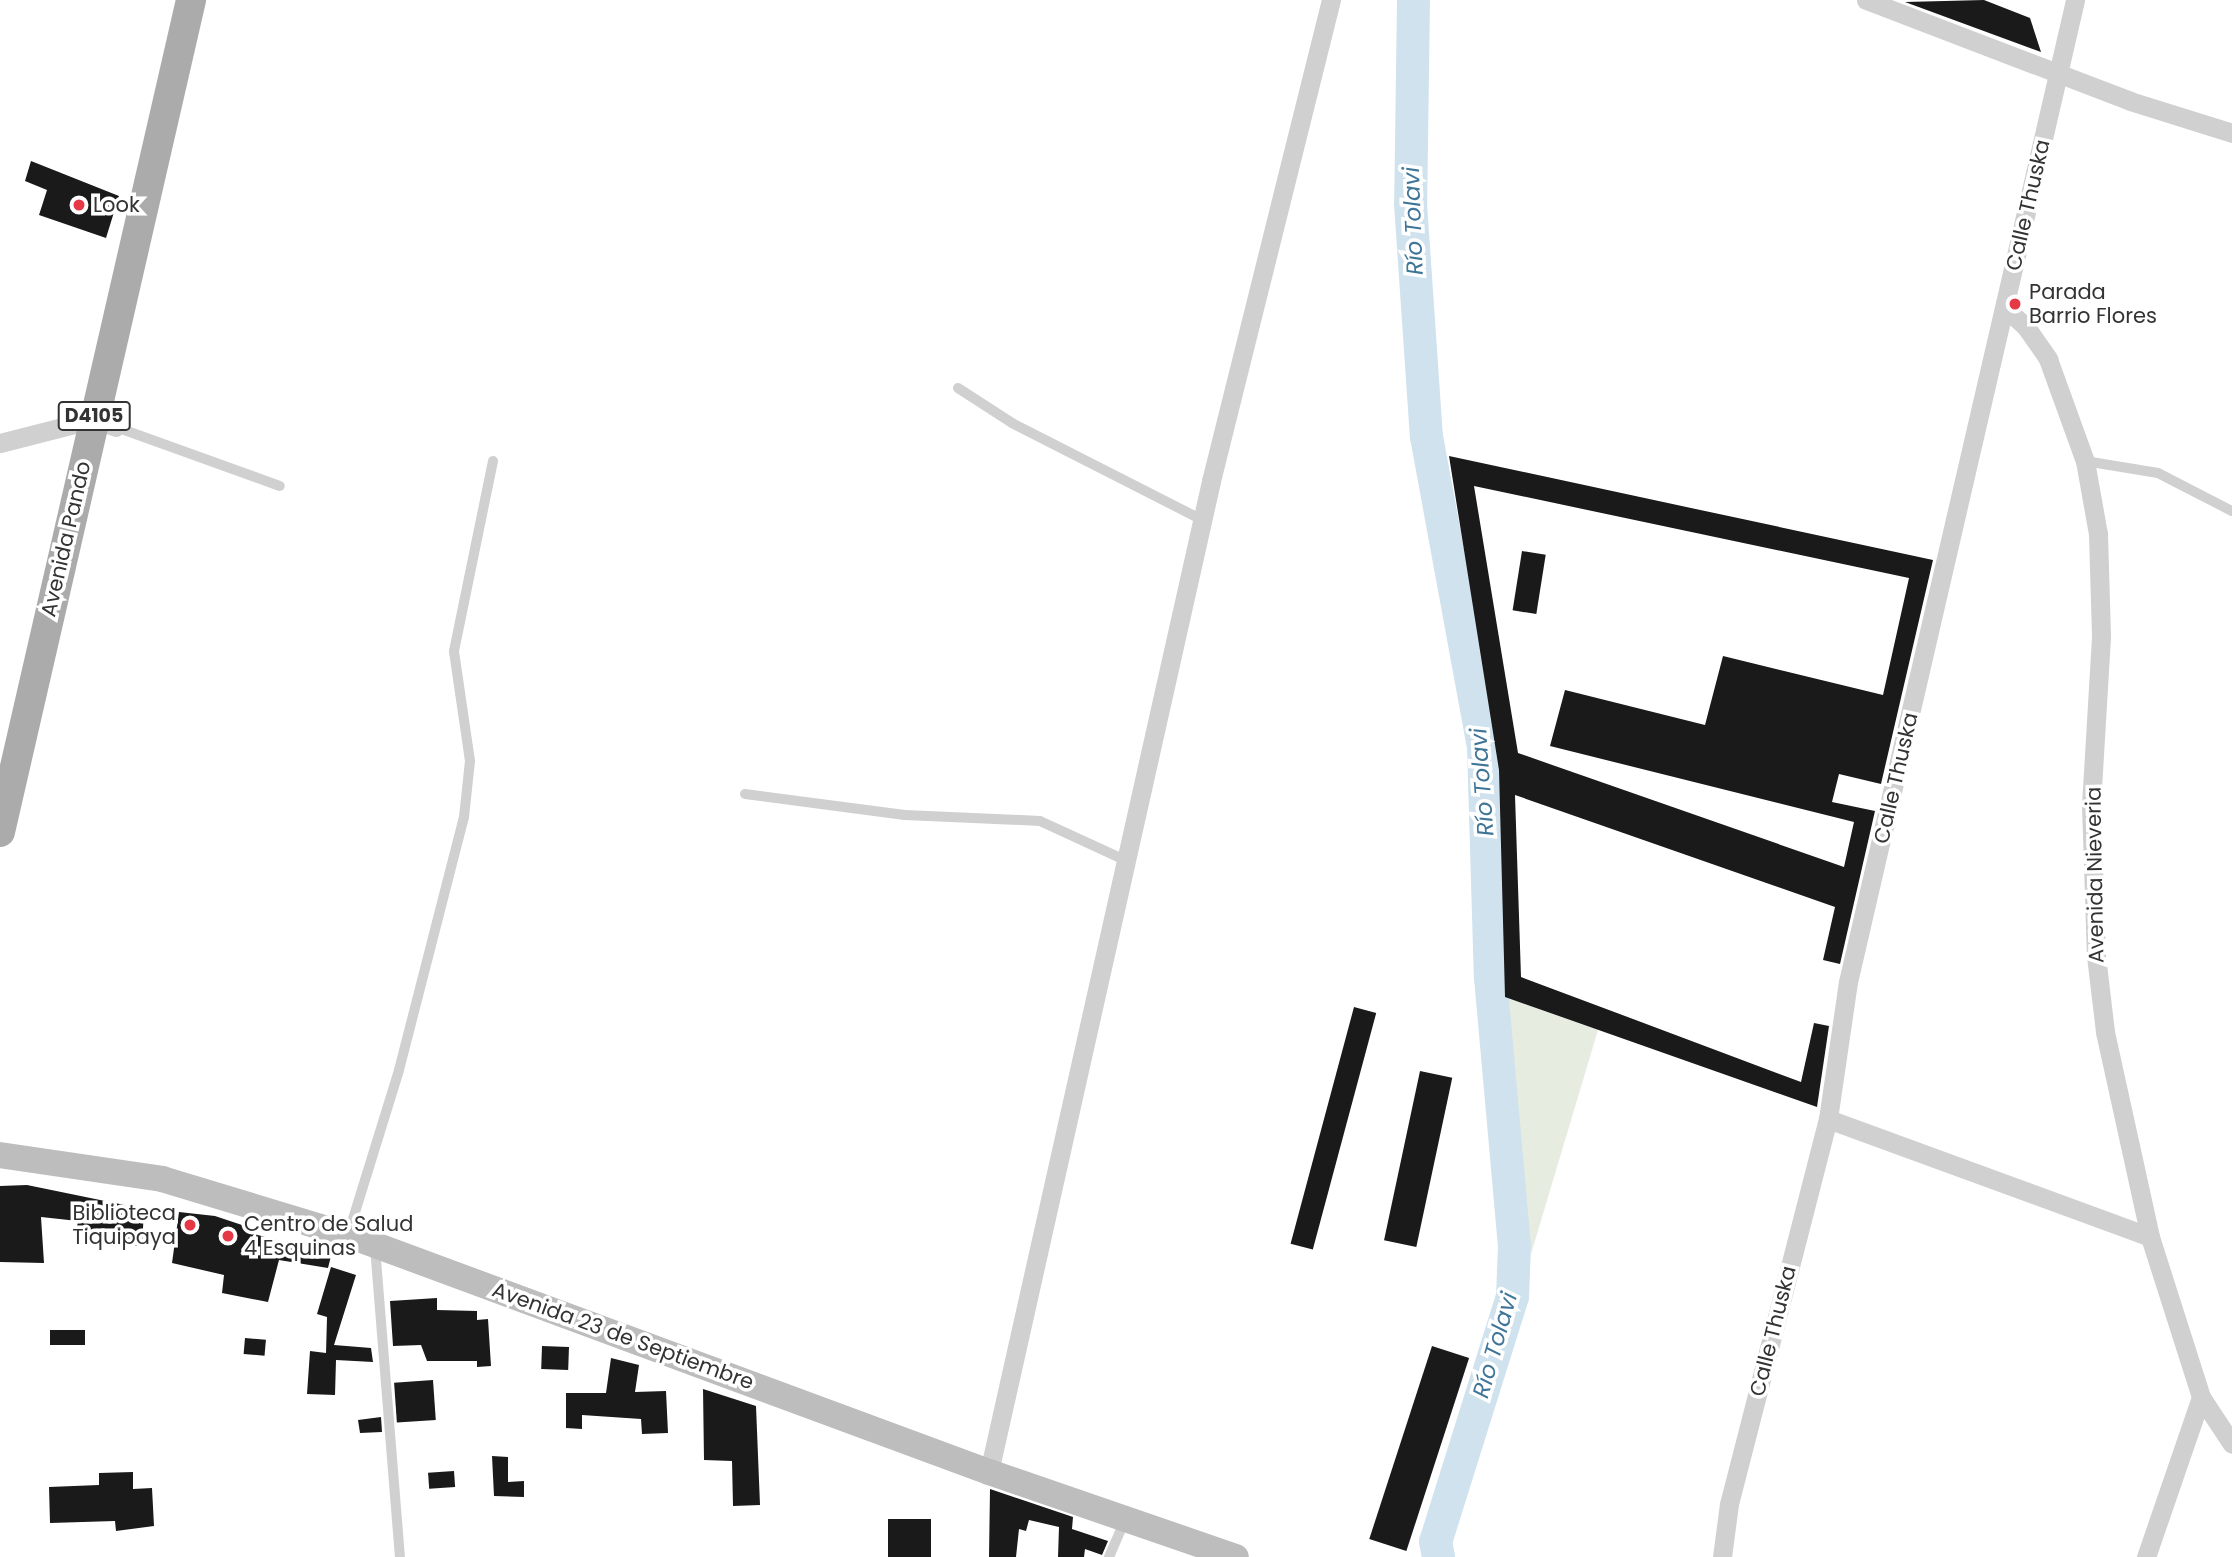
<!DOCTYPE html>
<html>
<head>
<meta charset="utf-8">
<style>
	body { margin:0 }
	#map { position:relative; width:2232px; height:1557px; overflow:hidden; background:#fff; font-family:Poppins,sans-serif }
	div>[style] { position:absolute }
	.green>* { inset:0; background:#e6ecdf }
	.river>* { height:33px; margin:-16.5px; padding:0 16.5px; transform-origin:16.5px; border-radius:16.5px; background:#cfe2ee }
	.building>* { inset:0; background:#1a1a1a; transform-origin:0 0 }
	.service>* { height:10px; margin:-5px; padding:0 5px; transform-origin:5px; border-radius:5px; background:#d0d0d0 }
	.minor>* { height:19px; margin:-9.5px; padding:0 9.5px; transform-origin:9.5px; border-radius:9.5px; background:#d0d0d0 }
	.secondary>* { height:26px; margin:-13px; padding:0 13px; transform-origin:13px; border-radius:13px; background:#bdbdbd }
	.primary>* { height:30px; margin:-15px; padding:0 15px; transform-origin:15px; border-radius:15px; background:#ababab }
	.dots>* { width:19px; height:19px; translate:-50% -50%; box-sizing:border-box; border:4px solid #fff; border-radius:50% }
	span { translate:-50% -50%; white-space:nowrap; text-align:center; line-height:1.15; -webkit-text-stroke:7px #fff; paint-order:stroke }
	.shield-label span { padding:2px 5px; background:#fff; border:2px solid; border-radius:5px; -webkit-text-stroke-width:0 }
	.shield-label { font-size:19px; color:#333; font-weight:700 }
	.poi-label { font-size:21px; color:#333 }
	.left { translate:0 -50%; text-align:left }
	.right { translate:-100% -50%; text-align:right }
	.street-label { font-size:21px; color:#333 }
	.water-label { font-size:23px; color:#3f7597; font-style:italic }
</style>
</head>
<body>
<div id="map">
	<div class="green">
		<div style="clip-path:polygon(1505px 997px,1598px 1030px,1531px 1254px)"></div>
	</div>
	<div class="river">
		<div style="left:1413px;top:0;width:203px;rotate:90.8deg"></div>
		<div style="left:1410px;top:203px;width:234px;rotate:86.1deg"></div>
		<div style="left:1426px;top:436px;width:315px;rotate:79.6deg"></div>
		<div style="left:1483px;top:746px;width:231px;rotate:88.3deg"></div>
		<div style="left:1490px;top:977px;width:269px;rotate:84.9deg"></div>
		<div style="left:1514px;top:1245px;width:51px;rotate:92.2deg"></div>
		<div style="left:1512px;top:1296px;width:257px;rotate:107.4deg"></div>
		<div style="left:1435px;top:1541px;width:16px;rotate:79deg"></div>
	</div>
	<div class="building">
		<div style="clip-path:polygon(1984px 0,2030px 18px,2041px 52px,1905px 2px)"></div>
		<div style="clip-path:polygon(31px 161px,119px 196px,106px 238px,39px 215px,47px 190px,25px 181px)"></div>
		<div style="clip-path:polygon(evenodd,1449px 456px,1933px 560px,1881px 784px,1839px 774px,1832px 802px,1875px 811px,1840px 964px,1823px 960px,1835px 907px,1515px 795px,1521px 977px,1801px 1082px,1814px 1023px,1829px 1026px,1817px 1107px,1505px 997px,1499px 770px,1449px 456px,1474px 486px,1909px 578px,1883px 695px,1723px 656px,1705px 725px,1565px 690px,1550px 746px,1854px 822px,1844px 867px,1518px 753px,1474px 486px)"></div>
		<div style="left:1522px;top:551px;width:24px;height:60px;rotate:9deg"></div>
		<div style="left:1354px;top:1007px;width:23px;height:245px;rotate:15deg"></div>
		<div style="left:1420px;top:1071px;width:33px;height:173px;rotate:12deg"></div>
		<div style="clip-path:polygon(27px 1185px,144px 1209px,142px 1247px,88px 1233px,77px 1227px,78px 1221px,41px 1217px,44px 1263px,0 1262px,0 1186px)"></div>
		<div style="clip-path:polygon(179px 1212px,215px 1216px,248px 1227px,246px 1232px,299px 1246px,300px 1240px,333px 1248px,328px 1268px,279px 1260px,268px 1302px,222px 1293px,224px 1275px,172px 1263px)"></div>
		<div style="clip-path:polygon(331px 1267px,356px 1275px,334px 1345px,371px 1348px,373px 1362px,336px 1360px,335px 1395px,307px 1394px,310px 1351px,326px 1353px,327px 1317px,317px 1314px)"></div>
		<div style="clip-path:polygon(437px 1298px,437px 1310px,477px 1311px,477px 1320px,488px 1319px,491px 1366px,477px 1367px,477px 1361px,427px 1361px,421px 1345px,393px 1346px,390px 1301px)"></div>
		<div style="left:85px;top:1330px;width:15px;height:35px;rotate:90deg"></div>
		<div style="left:245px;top:1338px;width:21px;height:16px;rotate:5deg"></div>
		<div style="left:542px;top:1346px;width:27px;height:23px;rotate:2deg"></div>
		<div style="left:1432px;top:1346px;width:39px;height:203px;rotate:18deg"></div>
		<div style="clip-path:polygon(611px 1358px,639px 1365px,635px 1392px,666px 1391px,668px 1433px,642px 1434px,641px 1419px,582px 1415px,582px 1429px,566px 1428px,566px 1393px,606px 1393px)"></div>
		<div style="left:433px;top:1380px;width:40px;height:39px;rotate:86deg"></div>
		<div style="clip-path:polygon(703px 1389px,756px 1406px,760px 1505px,733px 1506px,732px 1461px,704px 1460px)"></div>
		<div style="clip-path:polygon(381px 1417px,382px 1432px,360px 1433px,358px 1420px)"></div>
		<div style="clip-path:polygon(492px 1456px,508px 1457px,508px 1482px,524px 1481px,524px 1497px,494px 1496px)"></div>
		<div style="left:454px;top:1471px;width:16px;height:26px;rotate:86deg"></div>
		<div style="clip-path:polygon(133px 1472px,133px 1489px,152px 1488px,154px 1526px,116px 1531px,115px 1521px,50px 1523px,49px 1487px,99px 1485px,99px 1473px)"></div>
		<div style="clip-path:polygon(990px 1489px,1073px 1517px,1072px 1529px,1108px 1541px,1102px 1555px,1085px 1549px,1084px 1557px,1058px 1557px,1059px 1527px,1029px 1520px,1026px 1531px,1019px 1529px,1016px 1557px,989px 1557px)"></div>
		<div style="left:931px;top:1519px;width:38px;height:43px;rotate:90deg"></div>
	</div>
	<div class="service">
		<div style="left:958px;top:388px;width:64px;rotate:32.9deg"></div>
		<div style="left:1012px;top:423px;width:213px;rotate:27deg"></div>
		<div style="left:116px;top:427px;width:174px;rotate:19.8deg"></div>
		<div style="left:2085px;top:461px;width:74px;rotate:9.3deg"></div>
		<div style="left:2158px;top:473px;width:83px;rotate:27.2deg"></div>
		<div style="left:745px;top:794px;width:161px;rotate:7.5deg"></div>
		<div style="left:905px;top:815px;width:135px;rotate:2.5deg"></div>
		<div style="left:1040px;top:821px;width:96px;rotate:24.7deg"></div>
		<div style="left:348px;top:1235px;width:173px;rotate:-72.8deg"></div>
		<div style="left:399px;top:1070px;width:261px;rotate:-75.6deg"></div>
		<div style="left:464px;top:817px;width:56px;rotate:-83.9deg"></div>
		<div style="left:470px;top:761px;width:111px;rotate:-98.3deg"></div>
		<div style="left:454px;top:651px;width:194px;rotate:-78.4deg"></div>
		<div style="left:375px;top:1247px;width:311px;rotate:85.4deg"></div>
		<div style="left:1109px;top:1557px;width:40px;rotate:-66.6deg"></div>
	</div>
	<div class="minor">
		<div style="left:1866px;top:0;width:283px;rotate:20.9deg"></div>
		<div style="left:2130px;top:101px;width:107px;rotate:17.4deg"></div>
		<div style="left:2005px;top:308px;width:28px;rotate:42deg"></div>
		<div style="left:2026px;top:327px;width:39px;rotate:55deg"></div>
		<div style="left:2048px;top:359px;width:109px;rotate:70.1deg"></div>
		<div style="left:2085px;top:461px;width:74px;rotate:79.9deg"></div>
		<div style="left:2098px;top:534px;width:103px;rotate:88.3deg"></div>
		<div style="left:2101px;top:637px;width:169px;rotate:93.4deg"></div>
		<div style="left:2091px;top:806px;width:150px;rotate:88.1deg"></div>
		<div style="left:2096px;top:956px;width:77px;rotate:83.2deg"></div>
		<div style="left:2105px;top:1032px;width:210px;rotate:77.6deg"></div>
		<div style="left:2150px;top:1237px;width:168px;rotate:72.3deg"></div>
		<div style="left:2201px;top:1397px;width:56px;rotate:56.6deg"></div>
		<div style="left:0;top:443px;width:97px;rotate:-14.3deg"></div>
		<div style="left:94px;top:419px;width:23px;rotate:20deg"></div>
		<div style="left:1828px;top:1119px;width:343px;rotate:20.1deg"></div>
		<div style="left:989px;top:1472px;width:1016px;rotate:-77.37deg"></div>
		<div style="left:1211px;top:481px;width:496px;rotate:-76deg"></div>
		<div style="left:1722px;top:1557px;width:53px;rotate:-82.5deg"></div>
		<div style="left:1729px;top:1504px;width:398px;rotate:-75.6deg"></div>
		<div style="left:1828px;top:1119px;width:138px;rotate:-81.7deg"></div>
		<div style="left:1848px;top:982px;width:1008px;rotate:-76.98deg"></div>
		<div style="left:2146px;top:1557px;width:169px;rotate:-71deg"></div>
	</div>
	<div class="secondary">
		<div style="left:0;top:1155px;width:164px;rotate:8.4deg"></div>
		<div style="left:162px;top:1179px;width:194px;rotate:16.8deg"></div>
		<div style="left:348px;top:1235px;width:683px;rotate:20.29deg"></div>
		<div style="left:989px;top:1472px;width:261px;rotate:19deg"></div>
	</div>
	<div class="primary">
		<div style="left:0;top:832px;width:854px;rotate:-77.07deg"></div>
	</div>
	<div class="dots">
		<div style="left:79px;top:205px;background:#e63946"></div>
		<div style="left:2015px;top:304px;background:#e63946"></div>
		<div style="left:190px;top:1225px;background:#e63946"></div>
		<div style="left:228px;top:1236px;background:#e63946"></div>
	</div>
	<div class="shield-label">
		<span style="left:94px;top:416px">D4105</span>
	</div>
	<div class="poi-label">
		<span class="left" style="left:93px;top:205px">Look</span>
		<span class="left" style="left:2029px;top:304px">Parada<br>Barrio Flores</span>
		<span class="right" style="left:176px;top:1225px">Biblioteca<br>Tiquipaya</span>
		<span class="left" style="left:244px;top:1236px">Centro de Salud<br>4 Esquinas</span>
	</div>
	<div class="street-label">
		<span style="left:2028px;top:205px;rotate:-77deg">Calle Thuska</span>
		<span style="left:66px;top:539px;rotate:-77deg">Avenida Pando</span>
		<span style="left:1896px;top:778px;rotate:-77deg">Calle Thuska</span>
		<span style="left:2095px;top:875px;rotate:-91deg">Avenida Nieveria</span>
		<span style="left:1773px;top:1331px;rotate:-76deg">Calle Thuska</span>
		<span style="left:623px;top:1336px;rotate:20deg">Avenida 23 de Septiembre</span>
	</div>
	<div class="water-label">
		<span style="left:1413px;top:221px;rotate:-92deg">Río Tolavi</span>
		<span style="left:1482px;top:782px;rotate:-94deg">Río Tolavi</span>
		<span style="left:1495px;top:1345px;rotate:-74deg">Río Tolavi</span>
	</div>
</div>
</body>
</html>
